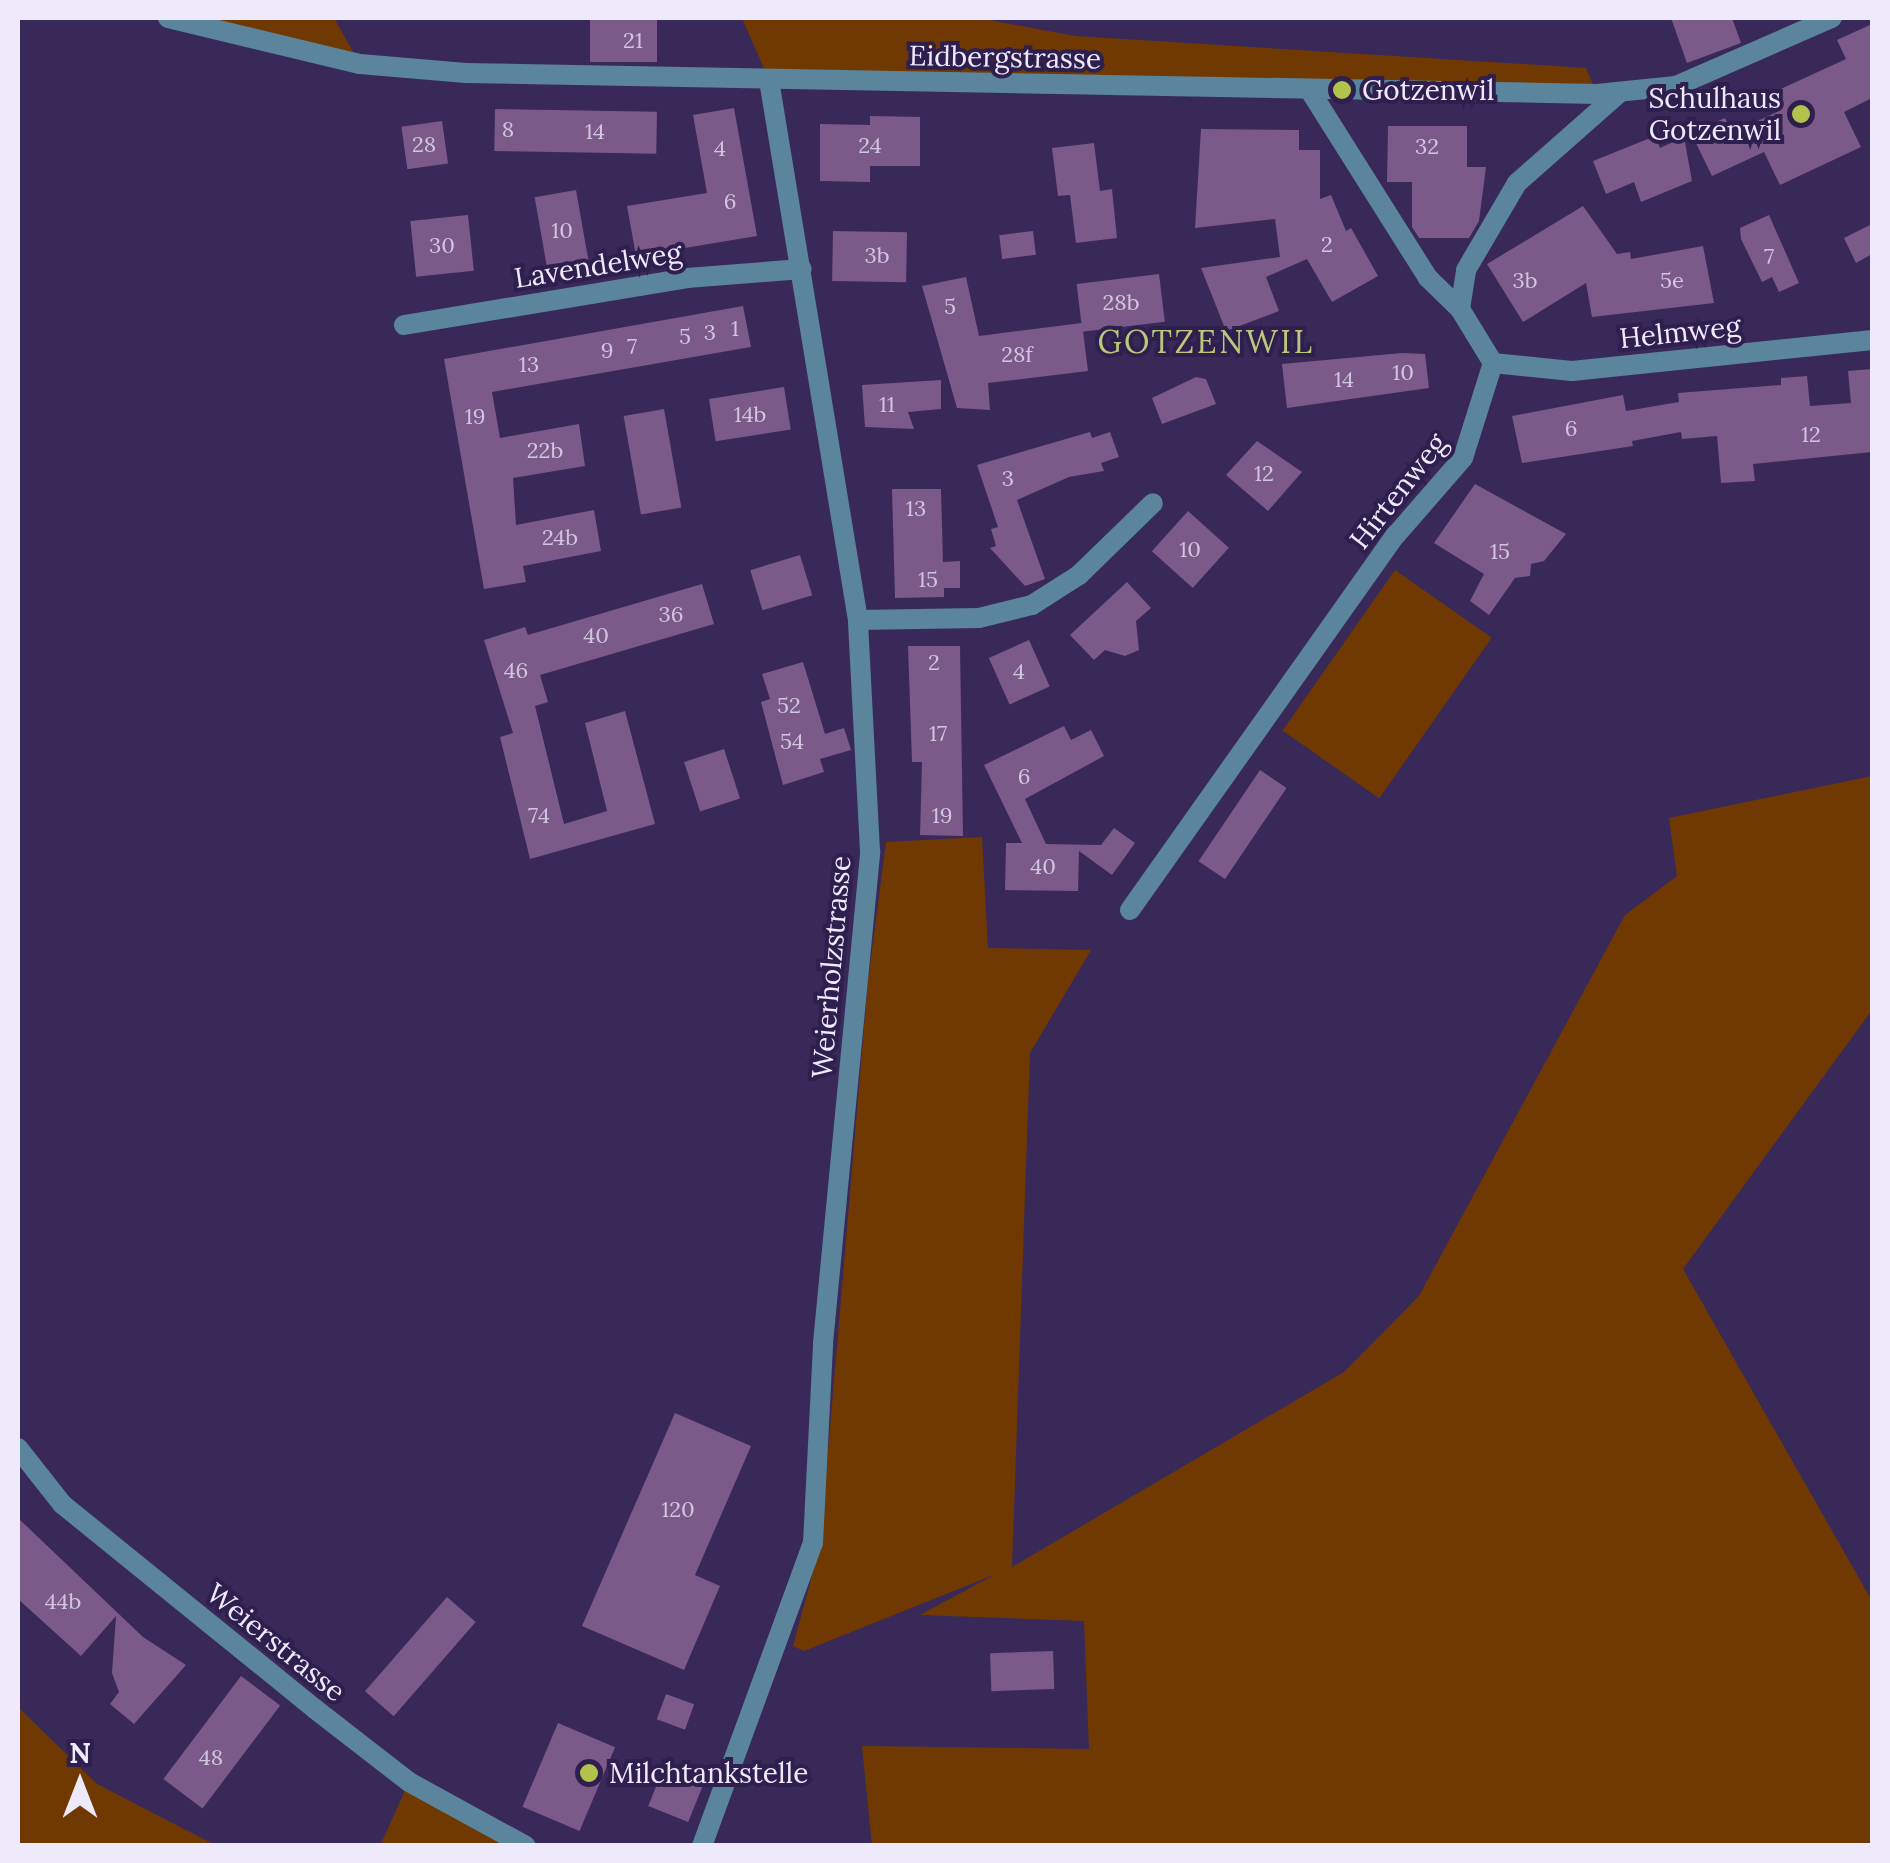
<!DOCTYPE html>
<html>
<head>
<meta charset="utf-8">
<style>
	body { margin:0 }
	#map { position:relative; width:1890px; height:1863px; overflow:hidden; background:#392959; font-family:Lora,serif }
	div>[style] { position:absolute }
	.green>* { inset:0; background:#703901; transform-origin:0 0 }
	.building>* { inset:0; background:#7b5988; transform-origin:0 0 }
	.minor>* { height:20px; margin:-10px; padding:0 10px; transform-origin:10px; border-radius:10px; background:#5b849d }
	.tertiary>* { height:20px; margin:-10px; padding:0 10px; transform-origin:10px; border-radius:10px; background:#5b849d }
	.dots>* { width:28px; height:28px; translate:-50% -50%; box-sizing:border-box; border:5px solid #2f1f4e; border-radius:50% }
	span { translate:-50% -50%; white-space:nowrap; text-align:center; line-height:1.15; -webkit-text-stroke:8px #2f1f4e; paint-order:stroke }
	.number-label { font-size:22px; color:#d1c6df }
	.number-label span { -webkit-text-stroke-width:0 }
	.street-label { font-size:28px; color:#eeeafc }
	.poi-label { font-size:28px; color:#eeeafc }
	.left { translate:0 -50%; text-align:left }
	.right { translate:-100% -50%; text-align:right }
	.quarter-label { font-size:32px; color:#bbc87c; letter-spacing:2.5px }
	.frame { position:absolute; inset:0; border:20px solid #eeeafc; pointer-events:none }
	.north { position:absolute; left:30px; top:1733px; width:100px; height:100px; -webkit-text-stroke:8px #2f1f4e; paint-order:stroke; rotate:0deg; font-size:28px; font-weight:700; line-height:40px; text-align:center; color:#eeeafc }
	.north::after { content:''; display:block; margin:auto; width:35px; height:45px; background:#eeeafc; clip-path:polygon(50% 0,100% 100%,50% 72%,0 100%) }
</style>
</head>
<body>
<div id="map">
	<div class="green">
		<div style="clip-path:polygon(168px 18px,334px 18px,360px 64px)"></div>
		<div style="clip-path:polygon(742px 18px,978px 18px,1075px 36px,1586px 68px,1597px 94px,769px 80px)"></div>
		<div style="left:1395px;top:570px;width:118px;height:196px;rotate:35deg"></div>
		<div style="clip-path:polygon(1872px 776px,1872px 1010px,1683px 1269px,1872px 1601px,1872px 1845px,872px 1845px,862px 1746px,1089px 1749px,1084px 1621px,920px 1615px,996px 1574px,804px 1651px,793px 1646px,820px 1546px,868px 981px,886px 842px,982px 837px,988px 948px,1091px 950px,1030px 1053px,1012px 1567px,1344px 1372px,1419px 1296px,1625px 915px,1677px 876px,1669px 818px)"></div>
		<div style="clip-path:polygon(18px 1707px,97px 1784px,215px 1845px,18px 1845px)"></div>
		<div style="clip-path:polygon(409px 1782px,508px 1846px,380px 1846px)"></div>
	</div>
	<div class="building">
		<div style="left:590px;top:18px;width:67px;height:44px"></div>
		<div style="clip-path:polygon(1671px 18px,1732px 18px,1741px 43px,1687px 63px)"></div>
		<div style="clip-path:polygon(1872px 24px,1872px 98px,1844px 112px,1861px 147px,1780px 185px,1764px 152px,1712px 176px,1691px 133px,1725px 118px,1732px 133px,1779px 111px,1770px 94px,1846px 59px,1837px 40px)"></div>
		<div style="clip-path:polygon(734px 108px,757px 236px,636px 256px,627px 206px,707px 193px,693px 115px)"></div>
		<div style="left:495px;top:109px;width:162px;height:42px;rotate:1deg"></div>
		<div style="clip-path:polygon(870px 116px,920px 117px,920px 166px,870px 166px,870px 182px,820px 181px,820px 124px,870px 125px)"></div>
		<div style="left:442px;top:121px;width:43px;height:41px;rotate:82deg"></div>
		<div style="clip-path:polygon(1388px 126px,1467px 126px,1467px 167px,1486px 167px,1479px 221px,1469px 238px,1419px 238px,1412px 227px,1412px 182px,1387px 182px)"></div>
		<div style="clip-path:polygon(1201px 129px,1299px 130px,1299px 150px,1320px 150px,1320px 199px,1331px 195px,1346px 231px,1351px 228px,1378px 276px,1332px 302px,1307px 259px,1266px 277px,1279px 311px,1226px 331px,1201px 268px,1280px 257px,1275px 219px,1195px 228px)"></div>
		<div style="clip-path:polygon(1655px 136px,1660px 148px,1684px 137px,1692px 181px,1641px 202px,1634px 182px,1606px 194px,1593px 161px)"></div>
		<div style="clip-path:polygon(1094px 143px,1100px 191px,1112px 189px,1117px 238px,1076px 243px,1070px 195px,1058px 196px,1052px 148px)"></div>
		<div style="left:576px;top:190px;width:75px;height:42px;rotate:80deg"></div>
		<div style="clip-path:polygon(1583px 206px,1617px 254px,1630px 252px,1631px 259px,1703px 246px,1714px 303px,1592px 317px,1586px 283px,1523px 322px,1487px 264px)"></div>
		<div style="left:468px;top:215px;width:56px;height:58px;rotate:84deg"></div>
		<div style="clip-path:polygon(1769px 215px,1799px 283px,1779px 292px,1772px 277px,1762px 282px,1741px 239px,1740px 228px)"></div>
		<div style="clip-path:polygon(1872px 224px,1872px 254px,1856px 263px,1844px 238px)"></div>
		<div style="left:833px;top:231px;width:74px;height:50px;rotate:1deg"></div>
		<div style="left:1033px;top:231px;width:24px;height:34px;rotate:83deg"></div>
		<div style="left:1159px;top:274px;width:48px;height:83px;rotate:83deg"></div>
		<div style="clip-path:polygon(966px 277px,979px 336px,1082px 323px,1088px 371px,988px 383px,990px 410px,957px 408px,922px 286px)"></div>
		<div style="clip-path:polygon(743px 306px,751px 347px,492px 392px,500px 438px,579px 424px,585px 466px,513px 478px,516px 525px,594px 510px,601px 551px,523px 566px,526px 582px,484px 589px,444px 359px)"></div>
		<div style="clip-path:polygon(1402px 353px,1425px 354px,1429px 388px,1287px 408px,1282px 364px)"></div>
		<div style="clip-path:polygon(1872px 369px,1872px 452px,1753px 464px,1755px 481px,1721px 483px,1717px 436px,1682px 439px,1681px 432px,1632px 441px,1633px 446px,1522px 463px,1512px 416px,1623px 395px,1626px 411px,1679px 402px,1678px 393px,1781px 385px,1781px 378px,1807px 376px,1810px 406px,1851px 403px,1848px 371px)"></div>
		<div style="clip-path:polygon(1196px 377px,1206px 379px,1216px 404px,1162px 424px,1152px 398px)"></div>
		<div style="clip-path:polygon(941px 380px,941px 409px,908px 412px,914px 429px,865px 427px,862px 385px)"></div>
		<div style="left:784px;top:387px;width:43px;height:76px;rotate:81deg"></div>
		<div style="left:664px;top:409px;width:100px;height:41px;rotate:80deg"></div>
		<div style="clip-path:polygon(1090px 432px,1092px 438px,1110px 432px,1119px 457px,1101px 463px,1104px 471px,1069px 477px,1017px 500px,1045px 579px,1025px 586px,990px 548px,996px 546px,991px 529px,998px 527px,977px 465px)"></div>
		<div style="clip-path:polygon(1257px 441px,1302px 472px,1268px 511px,1226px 475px)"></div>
		<div style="clip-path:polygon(1475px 484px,1566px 534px,1544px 561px,1531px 564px,1530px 576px,1515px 578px,1489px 615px,1470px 601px,1484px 574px,1434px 543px)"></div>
		<div style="clip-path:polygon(892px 489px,941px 489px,943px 562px,960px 561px,960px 588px,944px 588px,944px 597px,895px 598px)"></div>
		<div style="left:1188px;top:511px;width:55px;height:54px;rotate:42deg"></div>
		<div style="left:800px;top:555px;width:42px;height:52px;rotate:73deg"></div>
		<div style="clip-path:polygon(1127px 582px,1151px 608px,1136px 621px,1139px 650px,1125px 656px,1105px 650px,1094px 660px,1070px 635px)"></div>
		<div style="clip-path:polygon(702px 584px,714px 624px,540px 675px,548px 702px,535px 706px,564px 824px,607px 811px,585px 723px,625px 711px,655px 824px,530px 859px,500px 737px,513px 733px,484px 640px,525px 627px,528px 635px)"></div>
		<div style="left:1029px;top:640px;width:51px;height:44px;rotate:66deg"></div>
		<div style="clip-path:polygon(908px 646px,960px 646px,963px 836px,920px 835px,922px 762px,912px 762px)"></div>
		<div style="clip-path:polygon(803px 662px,825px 734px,844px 728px,851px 750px,820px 759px,824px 772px,783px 785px,761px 702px,770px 699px,762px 674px)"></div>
		<div style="clip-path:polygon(1064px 726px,1071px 740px,1091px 730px,1104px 756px,1025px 799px,1046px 844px,1101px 845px,1114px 828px,1135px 843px,1112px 875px,1079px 851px,1078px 891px,1005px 890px,1006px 843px,1022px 843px,984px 765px)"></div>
		<div style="left:724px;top:749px;width:52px;height:42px;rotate:72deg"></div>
		<div style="left:1260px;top:770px;width:32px;height:110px;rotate:34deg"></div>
		<div style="clip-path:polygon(675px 1413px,751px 1446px,695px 1575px,720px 1586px,684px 1670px,582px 1626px)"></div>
		<div style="clip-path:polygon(18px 1518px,143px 1637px,186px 1665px,134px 1724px,110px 1704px,119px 1692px,112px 1673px,116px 1616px,81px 1656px,18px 1599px)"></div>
		<div style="left:447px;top:1597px;width:38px;height:125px;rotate:41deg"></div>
		<div style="left:1053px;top:1651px;width:38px;height:63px;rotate:88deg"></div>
		<div style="left:241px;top:1676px;width:49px;height:129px;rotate:37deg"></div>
		<div style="left:666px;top:1694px;width:30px;height:27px;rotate:20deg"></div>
		<div style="left:558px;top:1723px;width:62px;height:91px;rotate:23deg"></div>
		<div style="left:664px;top:1767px;width:43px;height:42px;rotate:22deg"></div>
	</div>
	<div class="minor">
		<div style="left:1460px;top:309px;width:39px;rotate:-81deg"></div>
		<div style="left:1466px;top:270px;width:101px;rotate:-59.6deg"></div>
		<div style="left:1517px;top:183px;width:135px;rotate:-41.4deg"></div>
		<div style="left:404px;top:325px;width:287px;rotate:-9.4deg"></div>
		<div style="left:687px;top:278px;width:115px;rotate:-4.5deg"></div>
		<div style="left:1493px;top:363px;width:79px;rotate:5.8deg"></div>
		<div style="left:1572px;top:371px;width:302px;rotate:-5.9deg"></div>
		<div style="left:858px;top:620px;width:121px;rotate:-0.9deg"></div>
		<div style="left:979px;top:618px;width:55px;rotate:-13.8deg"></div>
		<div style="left:1032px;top:605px;width:56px;rotate:-32.6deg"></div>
		<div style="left:1079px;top:575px;width:103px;rotate:-44.2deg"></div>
		<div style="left:1130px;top:910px;width:460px;rotate:-54.7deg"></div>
		<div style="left:1396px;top:535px;width:102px;rotate:-49deg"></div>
		<div style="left:1463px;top:458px;width:100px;rotate:-72.5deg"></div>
		<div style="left:1493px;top:363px;width:63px;rotate:-121.4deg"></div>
		<div style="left:1460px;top:309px;width:45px;rotate:-135.9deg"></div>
		<div style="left:1428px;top:278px;width:223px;rotate:-122.2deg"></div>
		<div style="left:702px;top:1846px;width:323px;rotate:-69.9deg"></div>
		<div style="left:813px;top:1543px;width:200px;rotate:-87.1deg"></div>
		<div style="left:823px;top:1343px;width:494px;rotate:-84.5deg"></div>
		<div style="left:870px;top:851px;width:231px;rotate:-93deg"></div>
		<div style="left:858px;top:620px;width:547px;rotate:-99.36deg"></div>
	</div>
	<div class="tertiary">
		<div style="left:168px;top:18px;width:197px;rotate:13.5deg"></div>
		<div style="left:360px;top:64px;width:106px;rotate:4.9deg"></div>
		<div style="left:466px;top:73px;width:1131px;rotate:1.06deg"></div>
		<div style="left:1597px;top:94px;width:79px;rotate:-5.8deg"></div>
		<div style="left:1676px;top:86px;width:170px;rotate:-23.6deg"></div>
		<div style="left:18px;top:1448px;width:71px;rotate:51.8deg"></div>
		<div style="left:62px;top:1504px;width:326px;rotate:39deg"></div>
		<div style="left:315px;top:1709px;width:119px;rotate:37.8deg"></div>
		<div style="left:409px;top:1782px;width:133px;rotate:28.7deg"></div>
	</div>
	<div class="dots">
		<div style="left:1342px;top:90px;background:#b2c34c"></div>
		<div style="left:1801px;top:114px;background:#b2c34c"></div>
		<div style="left:589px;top:1773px;background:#b2c34c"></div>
	</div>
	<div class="number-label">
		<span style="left:633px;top:41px">21</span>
		<span style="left:508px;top:130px">8</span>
		<span style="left:595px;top:132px">14</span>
		<span style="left:424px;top:145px">28</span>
		<span style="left:870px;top:146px">24</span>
		<span style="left:1427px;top:147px">32</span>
		<span style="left:720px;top:149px">4</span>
		<span style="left:730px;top:202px">6</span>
		<span style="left:562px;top:231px">10</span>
		<span style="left:1327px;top:245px">2</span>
		<span style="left:442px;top:246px">30</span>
		<span style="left:877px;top:256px">3b</span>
		<span style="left:1769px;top:257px">7</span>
		<span style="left:1525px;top:281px">3b</span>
		<span style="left:1672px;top:281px">5e</span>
		<span style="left:1121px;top:303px">28b</span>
		<span style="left:950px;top:307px">5</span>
		<span style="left:735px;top:329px">1</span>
		<span style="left:710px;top:333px">3</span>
		<span style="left:685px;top:337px">5</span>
		<span style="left:632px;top:347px">7</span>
		<span style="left:607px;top:351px">9</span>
		<span style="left:1017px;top:355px">28f</span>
		<span style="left:529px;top:365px">13</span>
		<span style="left:1403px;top:373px">10</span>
		<span style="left:1344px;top:380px">14</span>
		<span style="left:887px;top:405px">11</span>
		<span style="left:750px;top:415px">14b</span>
		<span style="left:475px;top:417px">19</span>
		<span style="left:1571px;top:429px">6</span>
		<span style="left:1811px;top:435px">12</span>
		<span style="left:545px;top:451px">22b</span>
		<span style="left:1264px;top:474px">12</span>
		<span style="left:1008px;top:479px">3</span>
		<span style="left:916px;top:509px">13</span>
		<span style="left:560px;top:538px">24b</span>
		<span style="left:1190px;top:550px">10</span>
		<span style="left:1500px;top:552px">15</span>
		<span style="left:928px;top:580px">15</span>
		<span style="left:671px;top:615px">36</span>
		<span style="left:596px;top:636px">40</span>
		<span style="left:934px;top:663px">2</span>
		<span style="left:516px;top:671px">46</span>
		<span style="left:1019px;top:672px">4</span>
		<span style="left:789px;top:706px">52</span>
		<span style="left:938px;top:734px">17</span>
		<span style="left:792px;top:742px">54</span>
		<span style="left:1024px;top:777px">6</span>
		<span style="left:539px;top:816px">74</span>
		<span style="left:942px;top:816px">19</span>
		<span style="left:1043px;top:867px">40</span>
		<span style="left:678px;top:1510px">120</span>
		<span style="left:63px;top:1602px">44b</span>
		<span style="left:211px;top:1758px">48</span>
	</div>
	<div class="street-label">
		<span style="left:1005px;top:57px;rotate:1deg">Eidbergstrasse</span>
		<span style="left:598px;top:265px;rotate:-9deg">Lavendelweg</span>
		<span style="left:1680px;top:332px;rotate:-6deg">Helmweg</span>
		<span style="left:1398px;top:491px;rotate:-52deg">Hirtenweg</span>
		<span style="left:831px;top:967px;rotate:-85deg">Weierholzstrasse</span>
		<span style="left:276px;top:1642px;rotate:39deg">Weierstrasse</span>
	</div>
	<div class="poi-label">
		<span class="left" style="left:1362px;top:90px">Gotzenwil</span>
		<span class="right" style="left:1781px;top:114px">Schulhaus<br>Gotzenwil</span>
		<span class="left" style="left:609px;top:1773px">Milchtankstelle</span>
	</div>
	<div class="quarter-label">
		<span style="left:1206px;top:342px">GOTZENWIL</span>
	</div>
	<div class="frame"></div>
	<div class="north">N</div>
</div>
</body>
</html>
